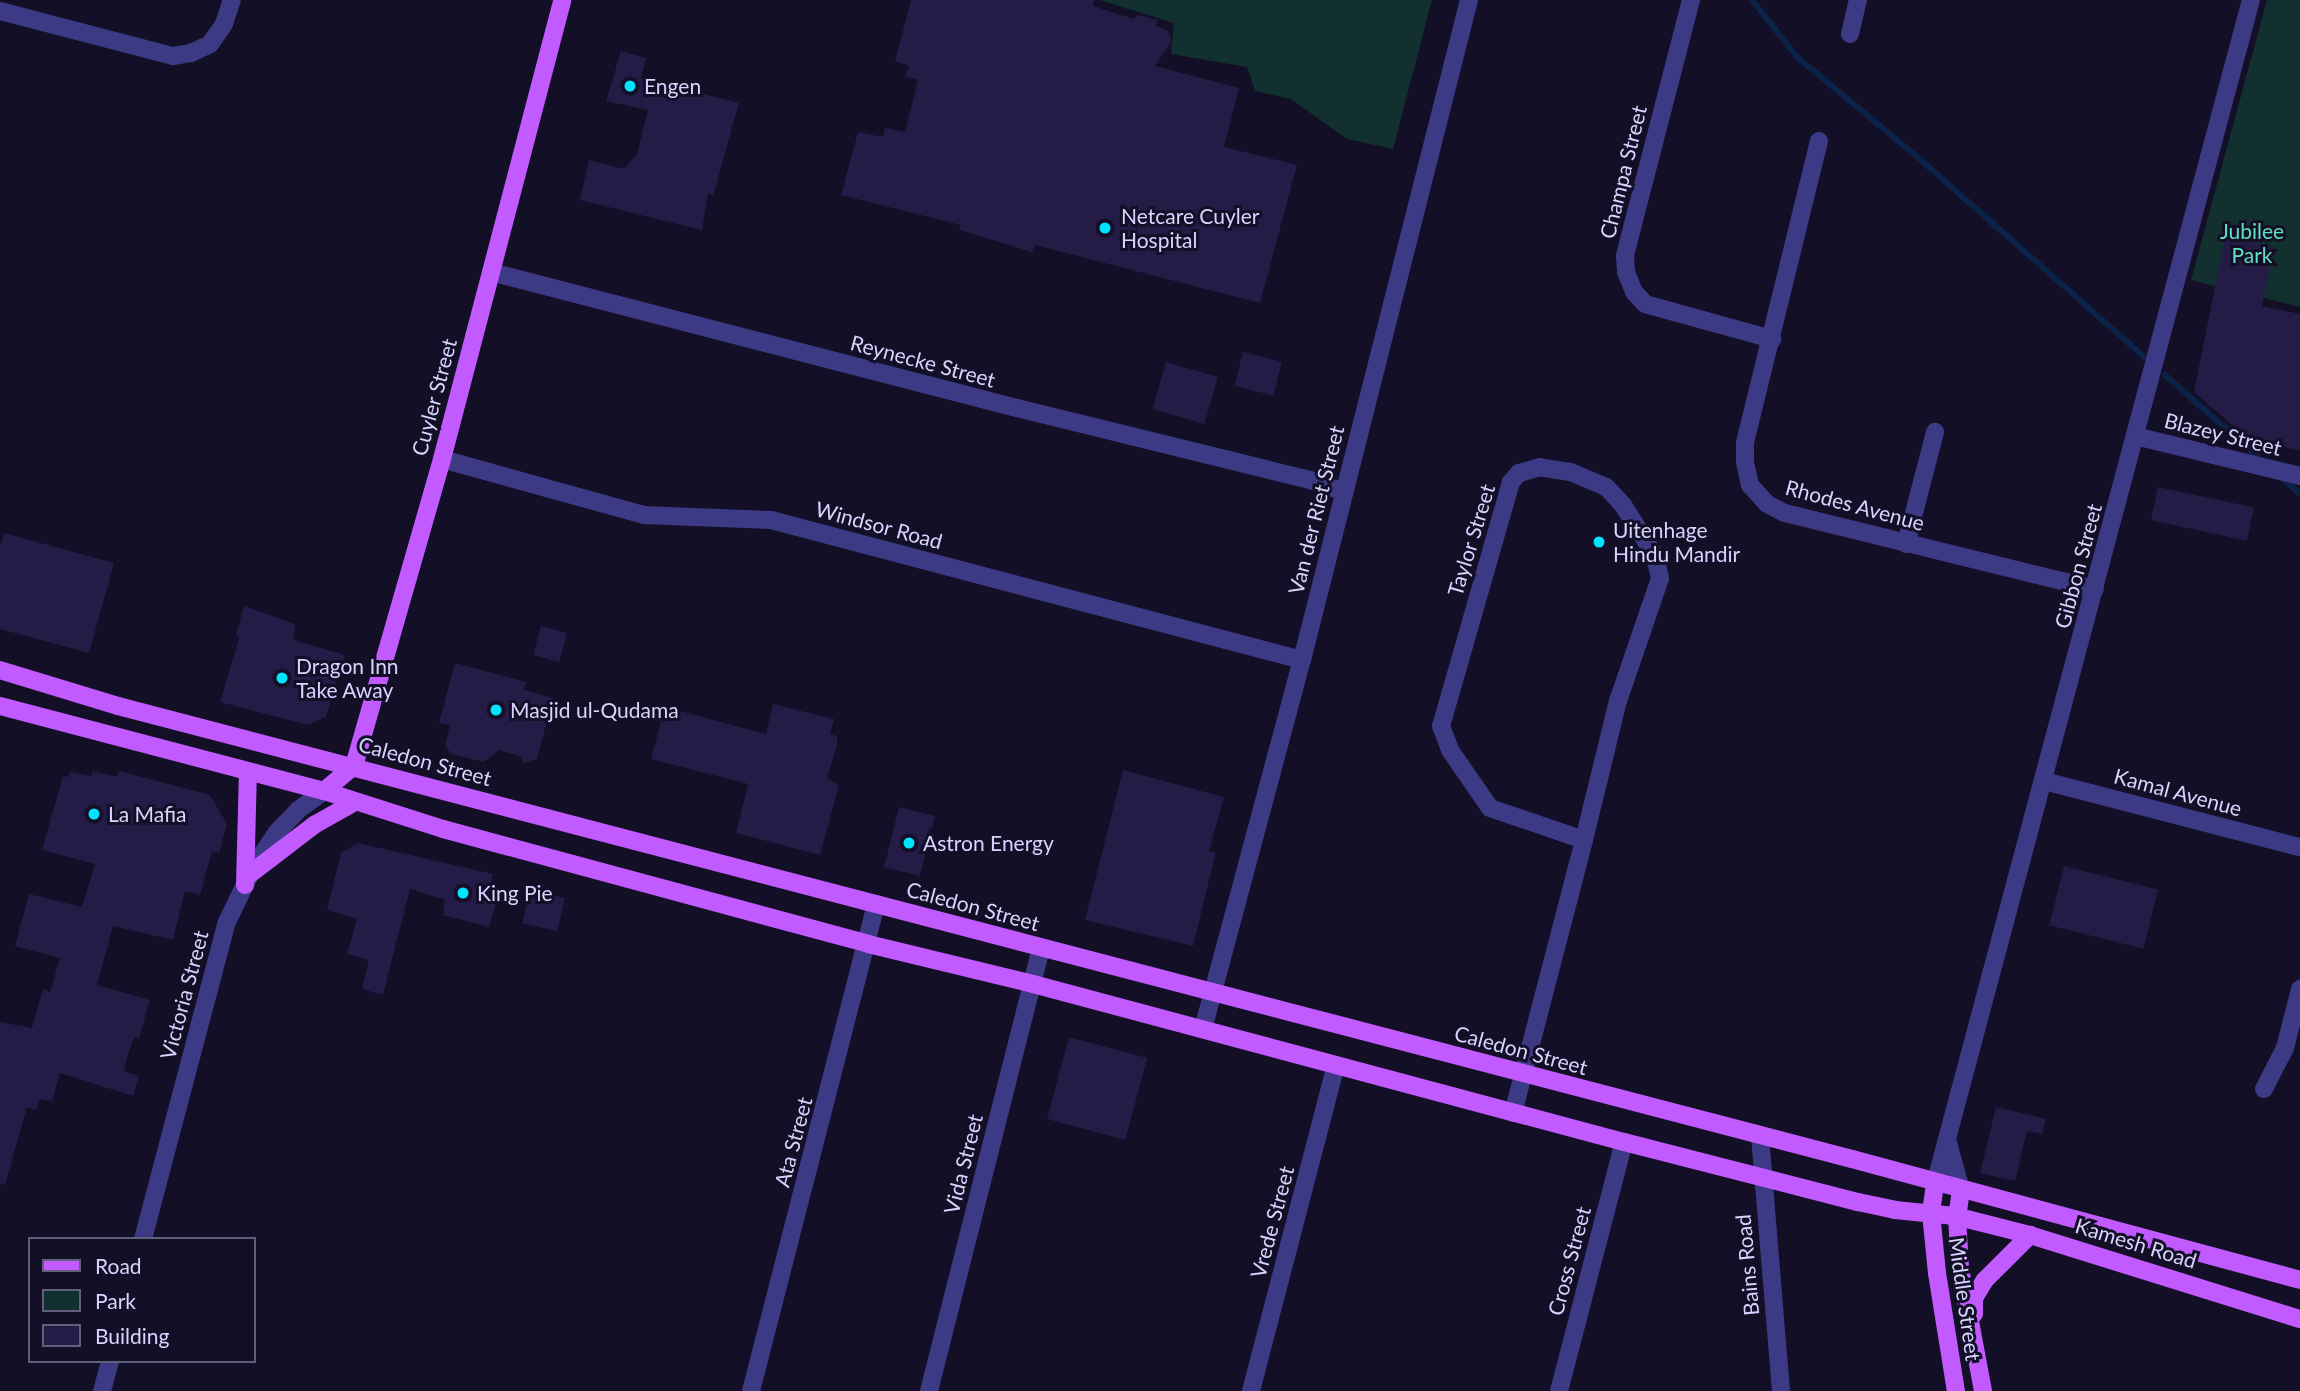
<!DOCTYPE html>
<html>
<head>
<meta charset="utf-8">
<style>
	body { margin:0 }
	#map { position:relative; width:2300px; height:1391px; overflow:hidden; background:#130f26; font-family:Lato,sans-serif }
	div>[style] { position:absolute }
	.green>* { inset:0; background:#12302f }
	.stream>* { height:6px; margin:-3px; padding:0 3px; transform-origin:3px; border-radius:3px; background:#0c2248 }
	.building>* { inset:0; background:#241b47; transform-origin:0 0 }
	.minor>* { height:18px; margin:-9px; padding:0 9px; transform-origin:9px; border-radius:9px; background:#3d3a85 }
	.major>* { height:18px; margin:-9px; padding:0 9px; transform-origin:9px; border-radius:9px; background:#c25bff }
	.dots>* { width:19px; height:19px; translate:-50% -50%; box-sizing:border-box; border:4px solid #130f26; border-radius:50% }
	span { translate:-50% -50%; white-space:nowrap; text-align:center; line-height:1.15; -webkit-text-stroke:6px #130f26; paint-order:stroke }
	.poi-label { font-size:21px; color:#d9d4ff }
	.left { translate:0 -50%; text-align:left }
	.street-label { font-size:21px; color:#d9d4ff }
	.park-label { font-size:21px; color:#5fe0c0 }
	.legend { position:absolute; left:28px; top:1237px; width:228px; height:126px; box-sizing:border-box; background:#130f26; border:2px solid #625e7d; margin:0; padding:9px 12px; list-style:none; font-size:21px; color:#d9d4ff }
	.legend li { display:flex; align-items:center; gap:14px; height:35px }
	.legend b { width:35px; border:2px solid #625e7d }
</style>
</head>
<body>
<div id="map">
	<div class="green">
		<div style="clip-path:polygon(1100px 0,1432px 0,1393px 149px,1347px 139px,1291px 99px,1255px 91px,1247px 67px,1171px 54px,1174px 23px)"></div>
		<div style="clip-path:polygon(2267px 0,2300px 0,2300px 307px,2191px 280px)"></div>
	</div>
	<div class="stream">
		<div style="left:1752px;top:0;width:74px;rotate:51.6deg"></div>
		<div style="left:1798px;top:58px;width:151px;rotate:39.6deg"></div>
		<div style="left:1914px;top:154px;width:307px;rotate:41.4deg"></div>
		<div style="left:2165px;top:375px;width:123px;rotate:41.4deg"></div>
		<div style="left:2281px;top:477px;width:25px;rotate:42deg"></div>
	</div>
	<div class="building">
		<div style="clip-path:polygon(911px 0,1094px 0,1093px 6px,1134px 19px,1137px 15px,1158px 20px,1156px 26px,1167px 30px,1172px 40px,1155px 66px,1239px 88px,1224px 147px,1297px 165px,1260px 303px,1035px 245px,1032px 252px,959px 230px,961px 225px,841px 195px,858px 132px,883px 137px,885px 128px,905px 132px,918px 80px,905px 76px,909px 66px,895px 61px)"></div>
		<div style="clip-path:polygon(621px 51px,646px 58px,641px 78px,739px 103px,713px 196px,708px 193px,702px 230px,580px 200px,589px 160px,624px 169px,637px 154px,648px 110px,606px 101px)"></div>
		<div style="clip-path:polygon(2225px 237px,2274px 247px,2262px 306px,2300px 314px,2300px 450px,2251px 441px,2194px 392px)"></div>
		<div style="left:1243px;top:352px;width:40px;height:35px;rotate:14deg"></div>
		<div style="left:1166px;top:362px;width:54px;height:49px;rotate:16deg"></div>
		<div style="left:2158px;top:487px;width:98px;height:34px;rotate:12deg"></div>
		<div style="clip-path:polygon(4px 533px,114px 563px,89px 653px,0 629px,0 547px)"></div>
		<div style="clip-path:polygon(244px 606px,295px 624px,293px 640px,345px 655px,326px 717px,308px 725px,220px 702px,239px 638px,236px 635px)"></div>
		<div style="left:541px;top:626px;width:27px;height:30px;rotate:15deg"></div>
		<div style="clip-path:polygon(455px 663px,526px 682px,524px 690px,553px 698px,537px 759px,523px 763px,522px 757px,499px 750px,484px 762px,451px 754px,445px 745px,450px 725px,439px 723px)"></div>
		<div style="clip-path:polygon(773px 704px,834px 719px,830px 734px,837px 736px,837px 745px,827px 779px,839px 785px,820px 855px,736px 833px,748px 784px,651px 759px,665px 707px,766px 734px)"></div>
		<div style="clip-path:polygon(1123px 770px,1224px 797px,1209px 851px,1216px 852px,1193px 946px,1085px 920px)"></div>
		<div style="clip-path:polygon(92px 771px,117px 777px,119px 771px,210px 795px,227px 824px,219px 853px,212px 851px,200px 895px,185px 891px,173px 940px,113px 926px,97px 985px,150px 1000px,139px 1038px,134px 1037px,124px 1067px,126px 1072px,139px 1076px,133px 1096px,60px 1073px,52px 1101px,40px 1099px,36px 1110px,27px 1107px,5px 1185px,0 1184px,0 1022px,32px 1028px,43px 989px,50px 992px,60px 958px,15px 946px,29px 894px,82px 907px,95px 864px,42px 850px,63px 776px,68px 777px,70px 772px,91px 776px)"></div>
		<div style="left:899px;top:807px;width:37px;height:62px;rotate:14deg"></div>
		<div style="clip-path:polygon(358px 843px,493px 874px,487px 903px,496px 904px,489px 927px,443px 915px,445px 900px,410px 889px,383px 995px,362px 989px,369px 960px,347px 954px,357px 919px,327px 910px,341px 853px)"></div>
		<div style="left:2064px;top:866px;width:97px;height:61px;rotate:14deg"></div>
		<div style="left:530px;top:890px;width:36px;height:34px;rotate:13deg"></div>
		<div style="left:1069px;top:1037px;width:81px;height:85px;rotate:15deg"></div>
		<div style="clip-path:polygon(1996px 1107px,2046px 1119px,2042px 1134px,2027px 1131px,2015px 1181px,1980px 1173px)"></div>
	</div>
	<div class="minor">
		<div style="left:1691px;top:0;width:264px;rotate:104.5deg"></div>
		<div style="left:1625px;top:256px;width:16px;rotate:86deg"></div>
		<div style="left:1626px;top:272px;width:22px;rotate:68deg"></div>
		<div style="left:1634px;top:292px;width:16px;rotate:47deg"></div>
		<div style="left:1645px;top:304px;width:132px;rotate:15.4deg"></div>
		<div style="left:0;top:11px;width:179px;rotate:14.6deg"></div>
		<div style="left:173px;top:56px;width:18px;rotate:-9deg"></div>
		<div style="left:191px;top:53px;width:21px;rotate:-25deg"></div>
		<div style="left:210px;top:44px;width:24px;rotate:-55deg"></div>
		<div style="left:224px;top:24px;width:25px;rotate:-72deg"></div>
		<div style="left:1850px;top:34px;width:35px;rotate:-77deg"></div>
		<div style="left:1819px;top:141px;width:311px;rotate:103.8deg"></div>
		<div style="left:1745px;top:443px;width:19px;rotate:90deg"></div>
		<div style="left:1745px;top:462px;width:24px;rotate:78deg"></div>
		<div style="left:1750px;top:485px;width:25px;rotate:48deg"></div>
		<div style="left:1767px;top:504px;width:20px;rotate:27deg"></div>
		<div style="left:1785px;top:513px;width:319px;rotate:13.8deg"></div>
		<div style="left:491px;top:272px;width:543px;rotate:14.5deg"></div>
		<div style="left:1017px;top:408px;width:302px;rotate:13.8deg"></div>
		<div style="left:1310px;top:480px;width:36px;rotate:19deg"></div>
		<div style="left:2135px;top:436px;width:170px;rotate:13.6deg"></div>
		<div style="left:442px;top:459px;width:210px;rotate:15.5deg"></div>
		<div style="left:644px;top:515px;width:127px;rotate:2.3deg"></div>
		<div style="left:771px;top:520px;width:549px;rotate:14.77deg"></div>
		<div style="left:1906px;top:544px;width:116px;rotate:-75.5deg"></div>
		<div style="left:2044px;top:781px;width:264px;rotate:14.5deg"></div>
		<div style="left:1203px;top:1029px;width:382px;rotate:-75deg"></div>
		<div style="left:1302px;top:660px;width:681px;rotate:-75.8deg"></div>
		<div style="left:2264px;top:1089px;width:46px;rotate:-62.9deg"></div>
		<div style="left:2285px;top:1048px;width:61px;rotate:-75.7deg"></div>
		<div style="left:1513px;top:1113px;width:282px;rotate:-75.4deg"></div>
		<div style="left:1584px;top:840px;width:143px;rotate:-76.3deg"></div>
		<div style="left:1618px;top:701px;width:130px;rotate:-71.1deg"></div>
		<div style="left:1660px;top:578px;width:23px;rotate:-103deg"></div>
		<div style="left:1655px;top:556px;width:15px;rotate:-122deg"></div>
		<div style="left:1647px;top:543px;width:45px;rotate:-122.3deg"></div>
		<div style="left:1623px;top:505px;width:25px;rotate:-133deg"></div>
		<div style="left:1606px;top:487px;width:39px;rotate:-157deg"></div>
		<div style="left:1570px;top:472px;width:30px;rotate:-171deg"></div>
		<div style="left:1540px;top:467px;width:22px;rotate:164deg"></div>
		<div style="left:1519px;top:473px;width:12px;rotate:132deg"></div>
		<div style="left:1511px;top:482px;width:254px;rotate:106deg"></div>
		<div style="left:1441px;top:726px;width:26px;rotate:69deg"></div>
		<div style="left:1450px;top:750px;width:70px;rotate:55.4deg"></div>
		<div style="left:1490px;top:808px;width:99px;rotate:18.8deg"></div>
		<div style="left:1760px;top:1136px;width:256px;rotate:85.3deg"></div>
		<div style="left:1948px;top:1143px;width:49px;rotate:74.5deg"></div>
		<div style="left:1935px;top:1184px;width:1225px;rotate:-75.06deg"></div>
		<div style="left:143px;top:1239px;width:328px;rotate:-75.2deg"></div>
		<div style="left:227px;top:922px;width:60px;rotate:-64.3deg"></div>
		<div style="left:253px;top:868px;width:43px;rotate:-56.3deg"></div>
		<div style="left:277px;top:832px;width:30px;rotate:-46deg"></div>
		<div style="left:298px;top:810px;width:32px;rotate:-36deg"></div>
		<div style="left:102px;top:1391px;width:31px;rotate:-75deg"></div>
		<div style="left:751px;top:1391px;width:503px;rotate:-75.6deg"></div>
		<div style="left:929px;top:1391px;width:457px;rotate:-75.8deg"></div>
		<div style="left:1251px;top:1391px;width:337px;rotate:-75.4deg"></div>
		<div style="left:1559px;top:1391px;width:257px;rotate:-75.4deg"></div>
	</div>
	<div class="major">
		<div style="left:0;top:670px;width:123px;rotate:17deg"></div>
		<div style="left:118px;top:706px;width:1792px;rotate:14.64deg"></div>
		<div style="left:1852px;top:1159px;width:464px;rotate:15.1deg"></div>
		<div style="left:0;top:706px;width:335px;rotate:14.7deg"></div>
		<div style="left:324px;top:791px;width:125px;rotate:17.7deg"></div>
		<div style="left:443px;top:829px;width:440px;rotate:15.1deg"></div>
		<div style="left:868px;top:944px;width:170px;rotate:13.6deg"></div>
		<div style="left:1033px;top:984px;width:612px;rotate:14.97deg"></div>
		<div style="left:1624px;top:1142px;width:242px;rotate:14.4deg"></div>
		<div style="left:1858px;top:1202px;width:38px;rotate:12deg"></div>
		<div style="left:1895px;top:1210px;width:60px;rotate:5.7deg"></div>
		<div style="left:1955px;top:1216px;width:77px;rotate:14.2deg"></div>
		<div style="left:2030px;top:1235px;width:283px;rotate:17.3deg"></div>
		<div style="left:324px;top:791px;width:39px;rotate:-40deg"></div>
		<div style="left:354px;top:766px;width:319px;rotate:-74deg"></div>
		<div style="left:442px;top:459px;width:474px;rotate:-75.3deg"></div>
		<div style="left:250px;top:874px;width:81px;rotate:-37.4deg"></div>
		<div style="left:314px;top:825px;width:47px;rotate:-29.3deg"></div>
		<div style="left:245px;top:885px;width:113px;rotate:-88.5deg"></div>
		<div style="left:1935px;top:1184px;width:29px;rotate:98deg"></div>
		<div style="left:1931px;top:1213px;width:60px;rotate:84.3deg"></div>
		<div style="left:1937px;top:1273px;width:120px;rotate:80.9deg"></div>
		<div style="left:1961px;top:1190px;width:27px;rotate:98deg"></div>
		<div style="left:1957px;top:1217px;width:51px;rotate:86.6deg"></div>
		<div style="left:1960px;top:1268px;width:125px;rotate:79.4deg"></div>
		<div style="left:1974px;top:1314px;width:16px;rotate:-90deg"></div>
		<div style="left:1974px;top:1298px;width:21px;rotate:-59deg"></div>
		<div style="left:1985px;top:1280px;width:64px;rotate:-45deg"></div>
	</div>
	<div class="dots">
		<div style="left:630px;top:86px;background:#00e5ff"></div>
		<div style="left:1105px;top:228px;background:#00e5ff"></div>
		<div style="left:1599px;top:542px;background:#00e5ff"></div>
		<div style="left:282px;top:678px;background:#00e5ff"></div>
		<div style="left:496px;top:710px;background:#00e5ff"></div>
		<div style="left:94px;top:814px;background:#00e5ff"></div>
		<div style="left:909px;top:843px;background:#00e5ff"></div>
		<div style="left:463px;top:893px;background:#00e5ff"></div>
	</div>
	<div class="poi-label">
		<span class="left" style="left:644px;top:86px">Engen</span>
		<span class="left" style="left:1121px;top:228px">Netcare Cuyler<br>Hospital</span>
		<span class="left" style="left:1613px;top:542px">Uitenhage<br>Hindu Mandir</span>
		<span class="left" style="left:296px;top:678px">Dragon Inn<br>Take Away</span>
		<span class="left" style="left:510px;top:710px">Masjid ul-Qudama</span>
		<span class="left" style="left:108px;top:814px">La Mafia</span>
		<span class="left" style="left:923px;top:843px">Astron Energy</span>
		<span class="left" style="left:477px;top:893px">King Pie</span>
	</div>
	<div class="street-label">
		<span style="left:1623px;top:172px;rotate:-76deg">Champa Street</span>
		<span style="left:923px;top:361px;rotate:15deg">Reynecke Street</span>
		<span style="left:434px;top:397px;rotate:-75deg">Cuyler Street</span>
		<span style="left:2223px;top:434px;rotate:14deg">Blazey Street</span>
		<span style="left:1855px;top:505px;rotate:15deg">Rhodes Avenue</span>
		<span style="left:1316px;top:510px;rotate:-76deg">Van der Riet Street</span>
		<span style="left:879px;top:525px;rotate:15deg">Windsor Road</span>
		<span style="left:1471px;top:540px;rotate:-73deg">Taylor Street</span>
		<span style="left:2078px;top:566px;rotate:-75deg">Gibbon Street</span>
		<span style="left:425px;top:761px;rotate:15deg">Caledon Street</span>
		<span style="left:2178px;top:792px;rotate:15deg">Kamal Avenue</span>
		<span style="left:973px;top:906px;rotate:15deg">Caledon Street</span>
		<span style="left:184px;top:995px;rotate:-75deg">Victoria Street</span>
		<span style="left:1521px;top:1050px;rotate:15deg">Caledon Street</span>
		<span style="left:793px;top:1142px;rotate:-75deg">Ata Street</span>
		<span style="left:963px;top:1164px;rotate:-76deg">Vida Street</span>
		<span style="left:1272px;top:1222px;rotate:-75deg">Vrede Street</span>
		<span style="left:2136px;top:1243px;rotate:17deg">Kamesh Road</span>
		<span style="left:1569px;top:1261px;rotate:-75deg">Cross Street</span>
		<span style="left:1747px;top:1265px;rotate:-95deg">Bains Road</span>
		<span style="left:1965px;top:1299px;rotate:82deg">Middle Street</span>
	</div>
	<div class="park-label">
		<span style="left:2252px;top:243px">Jubilee<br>Park</span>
	</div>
	<ul class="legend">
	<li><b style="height:9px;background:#c25bff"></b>Road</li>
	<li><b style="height:19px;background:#12302f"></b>Park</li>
	<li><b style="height:19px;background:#241b47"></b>Building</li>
	</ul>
</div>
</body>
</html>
